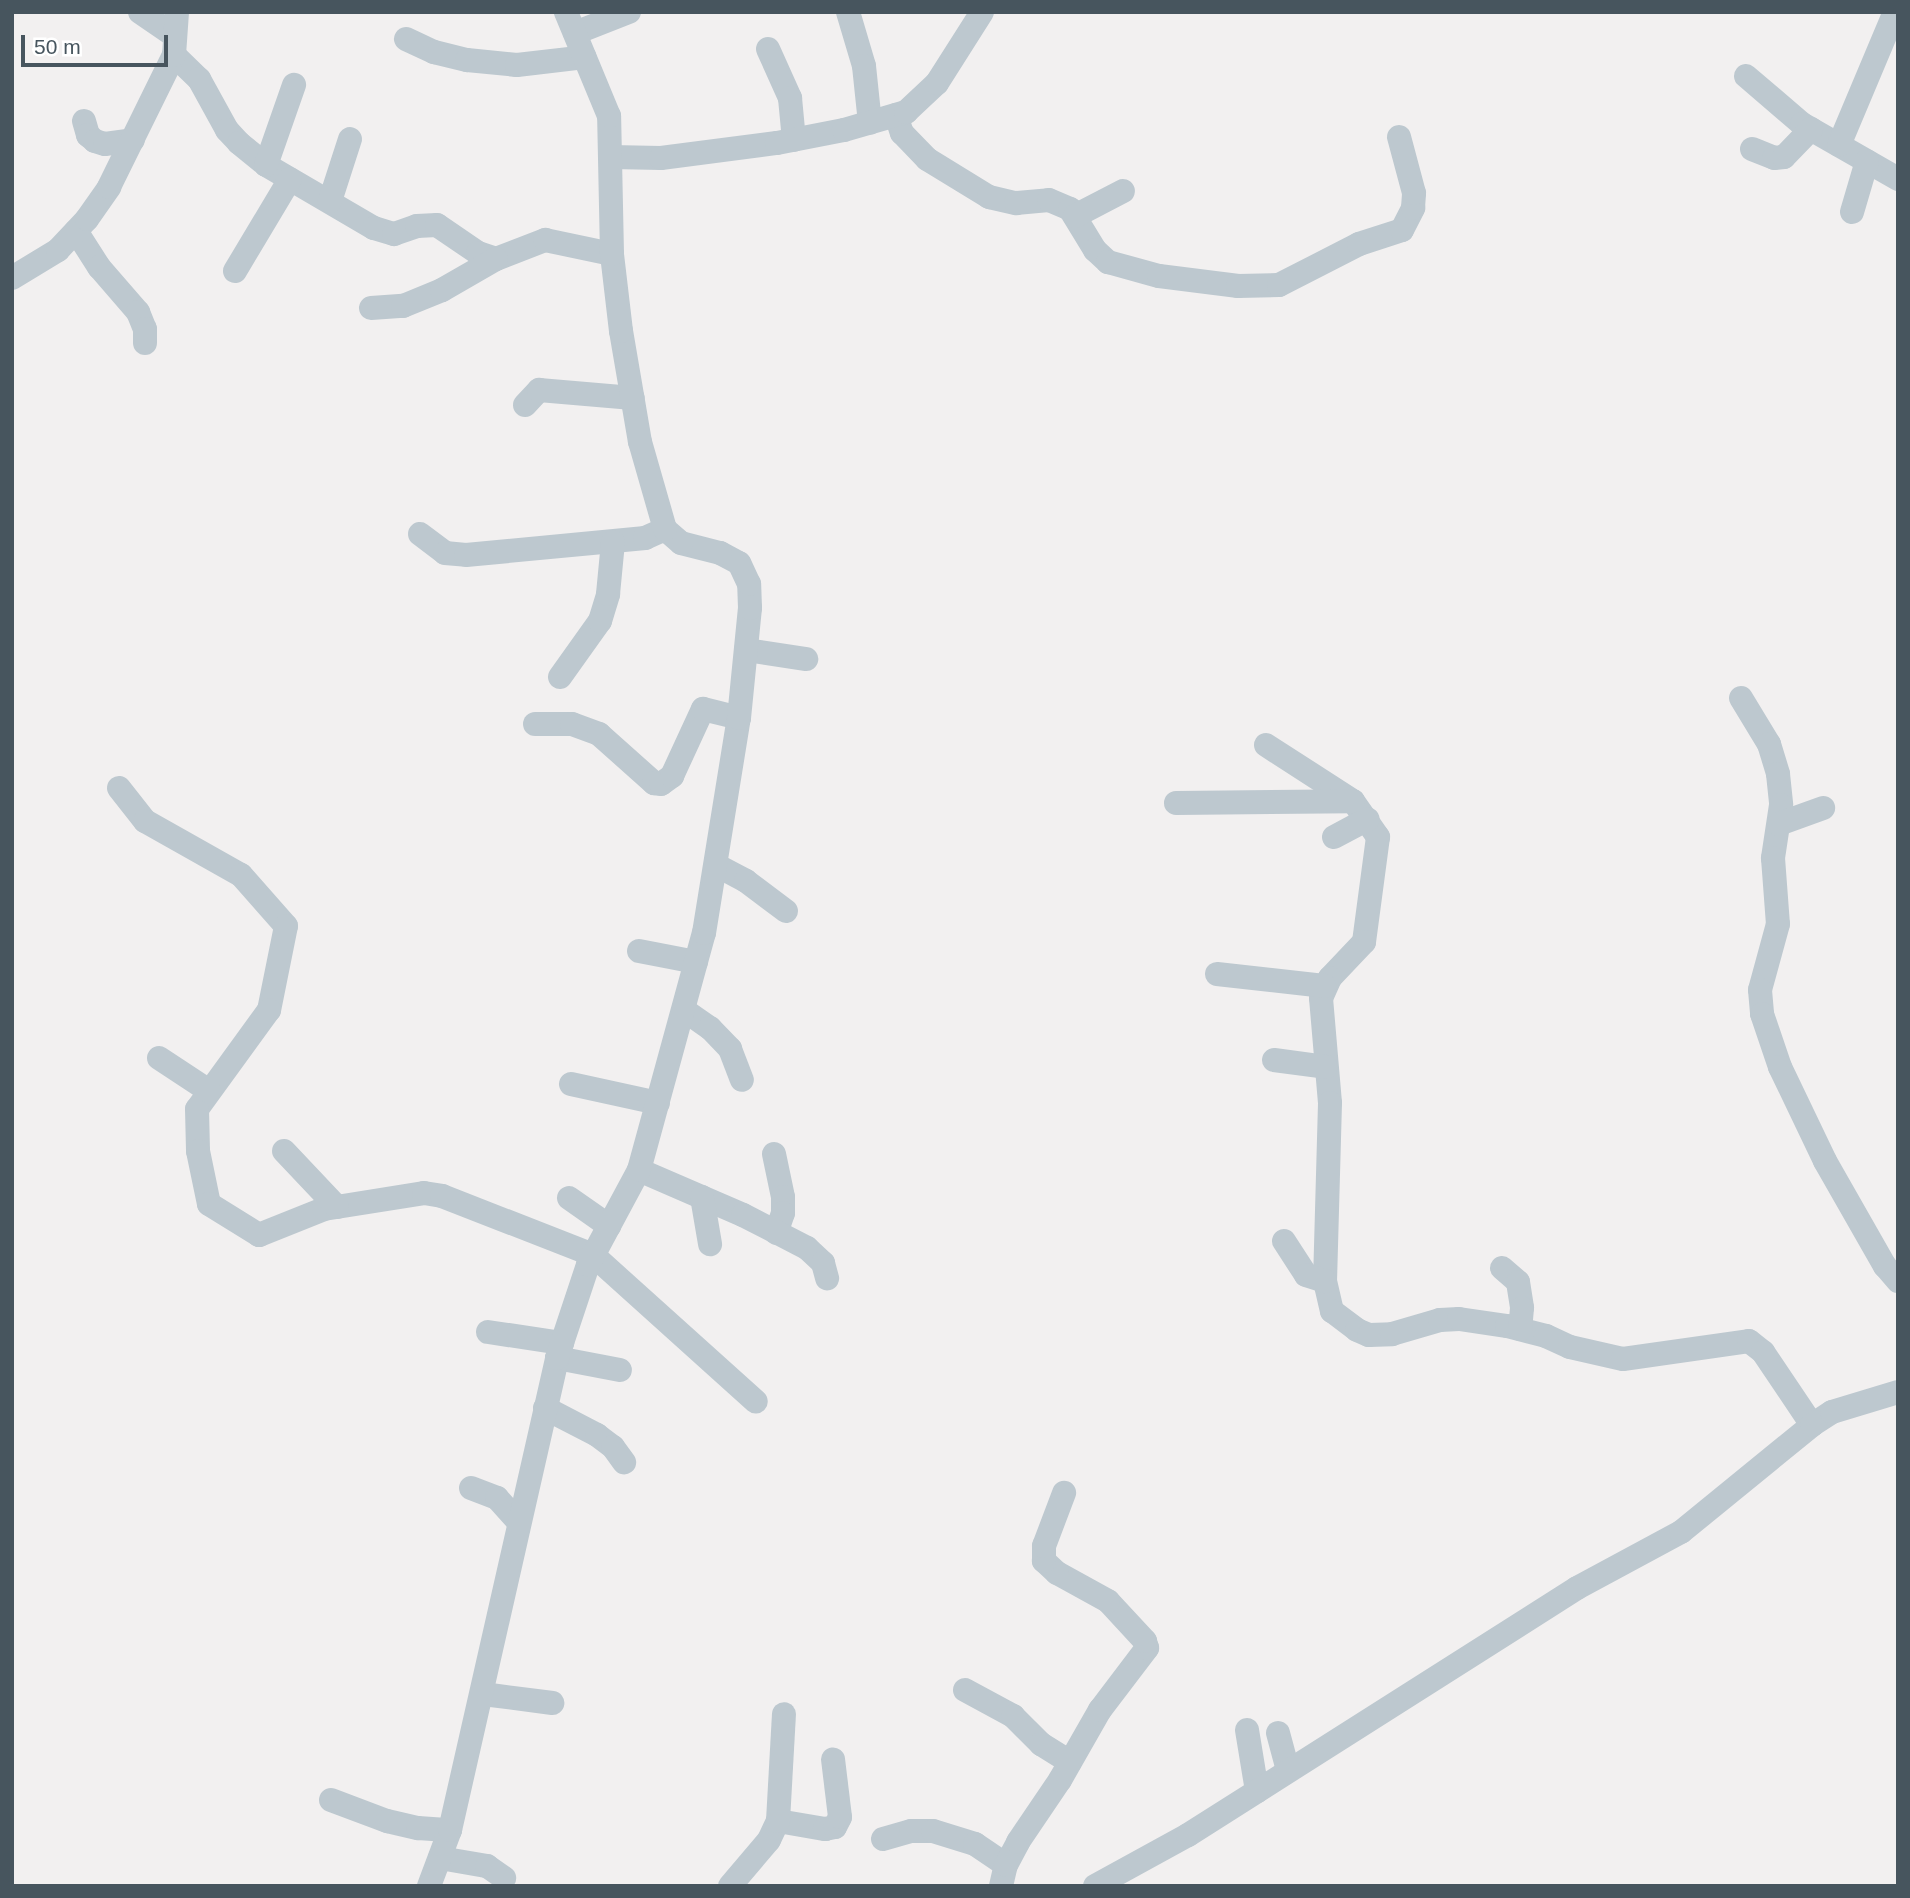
<!DOCTYPE html>
<html>
<head>
<meta charset="utf-8">
<style>
	body { margin:0 }
	#map { position:relative; width:1910px; height:1898px; overflow:hidden; background:#f2f0f0; font-family:Arial,sans-serif }
	div>[style] { position:absolute }
	.minor>* { height:24px; margin:-12px; padding:0 12px; transform-origin:12px; border-radius:12px; background:#bdc8cf }
	span { translate:-50% -50%; white-space:nowrap; text-align:center; line-height:1.15; -webkit-text-stroke:5px #fff; paint-order:stroke }
	.frame { position:absolute; inset:0; border:14px solid #47555e; pointer-events:none }
	.scale { position:absolute; left:21px; top:35px; width:147px; height:32px; box-sizing:border-box; border:4px solid #47555e; border-top:0; padding-left:9px; font-size:21px; line-height:24px; white-space:nowrap; color:#47555e; -webkit-text-stroke:5px #fff; paint-order:stroke }
</style>
</head>
<body>
<div id="map">
	<div class="minor">
		<div style="left:140px;top:12px;width:42px;rotate:34.4deg"></div>
		<div style="left:848px;top:12px;width:56px;rotate:73.5deg"></div>
		<div style="left:864px;top:66px;width:57px;rotate:84deg"></div>
		<div style="left:575px;top:33px;width:58px;rotate:-21.3deg"></div>
		<div style="left:406px;top:39px;width:31px;rotate:25deg"></div>
		<div style="left:434px;top:52px;width:34px;rotate:14deg"></div>
		<div style="left:467px;top:60px;width:50px;rotate:5.7deg"></div>
		<div style="left:517px;top:65px;width:68px;rotate:-6.7deg"></div>
		<div style="left:768px;top:49px;width:54px;rotate:65.8deg"></div>
		<div style="left:790px;top:98px;width:42px;rotate:84.6deg"></div>
		<div style="left:174px;top:55px;width:35px;rotate:44deg"></div>
		<div style="left:199px;top:79px;width:58px;rotate:61.2deg"></div>
		<div style="left:227px;top:130px;width:18px;rotate:47deg"></div>
		<div style="left:239px;top:143px;width:35px;rotate:39deg"></div>
		<div style="left:266px;top:165px;width:125px;rotate:30.3deg"></div>
		<div style="left:374px;top:228px;width:21px;rotate:17deg"></div>
		<div style="left:394px;top:234px;width:24px;rotate:-19deg"></div>
		<div style="left:417px;top:226px;width:20px;rotate:-3deg"></div>
		<div style="left:437px;top:225px;width:50px;rotate:34.3deg"></div>
		<div style="left:478px;top:253px;width:19px;rotate:18deg"></div>
		<div style="left:496px;top:259px;width:53px;rotate:-21.2deg"></div>
		<div style="left:545px;top:240px;width:68px;rotate:11.8deg"></div>
		<div style="left:1746px;top:76px;width:74px;rotate:40.6deg"></div>
		<div style="left:1802px;top:124px;width:111px;rotate:29.8deg"></div>
		<div style="left:896px;top:115px;width:19px;rotate:72deg"></div>
		<div style="left:902px;top:133px;width:36px;rotate:46deg"></div>
		<div style="left:927px;top:159px;width:73px;rotate:31.5deg"></div>
		<div style="left:989px;top:197px;width:28px;rotate:13deg"></div>
		<div style="left:1016px;top:203px;width:33px;rotate:-5deg"></div>
		<div style="left:1049px;top:200px;width:23px;rotate:23deg"></div>
		<div style="left:1070px;top:209px;width:48px;rotate:58.6deg"></div>
		<div style="left:1095px;top:250px;width:18px;rotate:43deg"></div>
		<div style="left:1108px;top:262px;width:53px;rotate:15.4deg"></div>
		<div style="left:1159px;top:276px;width:80px;rotate:7.2deg"></div>
		<div style="left:1238px;top:286px;width:41px;rotate:-1.4deg"></div>
		<div style="left:1279px;top:285px;width:90px;rotate:-27.1deg"></div>
		<div style="left:1359px;top:244px;width:45px;rotate:-18deg"></div>
		<div style="left:1402px;top:230px;width:25px;rotate:-63deg"></div>
		<div style="left:1413px;top:208px;width:15px;rotate:-86deg"></div>
		<div style="left:1414px;top:193px;width:58px;rotate:-105deg"></div>
		<div style="left:84px;top:121px;width:15px;rotate:74deg"></div>
		<div style="left:88px;top:135px;width:9px;rotate:41deg"></div>
		<div style="left:95px;top:141px;width:10px;rotate:17deg"></div>
		<div style="left:105px;top:144px;width:28px;rotate:-8deg"></div>
		<div style="left:1839px;top:145px;width:144px;rotate:-67.2deg"></div>
		<div style="left:1752px;top:149px;width:24px;rotate:22deg"></div>
		<div style="left:1774px;top:158px;width:10px;rotate:-6deg"></div>
		<div style="left:1784px;top:157px;width:39px;rotate:-46deg"></div>
		<div style="left:611px;top:157px;width:50px;rotate:1.1deg"></div>
		<div style="left:661px;top:158px;width:117px;rotate:-7.4deg"></div>
		<div style="left:777px;top:143px;width:68px;rotate:-11deg"></div>
		<div style="left:844px;top:130px;width:65px;rotate:-16.2deg"></div>
		<div style="left:906px;top:112px;width:42px;rotate:-43.1deg"></div>
		<div style="left:937px;top:83px;width:84px;rotate:-57.6deg"></div>
		<div style="left:266px;top:165px;width:85px;rotate:-70.7deg"></div>
		<div style="left:330px;top:201px;width:65px;rotate:-72.1deg"></div>
		<div style="left:1852px;top:212px;width:53px;rotate:-73.6deg"></div>
		<div style="left:1075px;top:216px;width:54px;rotate:-27.5deg"></div>
		<div style="left:76px;top:231px;width:43px;rotate:57.4deg"></div>
		<div style="left:99px;top:267px;width:60px;rotate:49.1deg"></div>
		<div style="left:138px;top:312px;width:18px;rotate:68deg"></div>
		<div style="left:145px;top:329px;width:14px;rotate:90deg"></div>
		<div style="left:235px;top:271px;width:107px;rotate:-59.1deg"></div>
		<div style="left:12px;top:278px;width:54px;rotate:-31.3deg"></div>
		<div style="left:58px;top:250px;width:42px;rotate:-46.9deg"></div>
		<div style="left:87px;top:219px;width:39px;rotate:-55deg"></div>
		<div style="left:109px;top:187px;width:147px;rotate:-63.8deg"></div>
		<div style="left:174px;top:55px;width:43px;rotate:-86deg"></div>
		<div style="left:371px;top:308px;width:32px;rotate:-4deg"></div>
		<div style="left:403px;top:306px;width:42px;rotate:-22.3deg"></div>
		<div style="left:442px;top:290px;width:62px;rotate:-29.9deg"></div>
		<div style="left:525px;top:405px;width:21px;rotate:-47deg"></div>
		<div style="left:539px;top:390px;width:94px;rotate:4.9deg"></div>
		<div style="left:420px;top:534px;width:31px;rotate:37deg"></div>
		<div style="left:445px;top:553px;width:21px;rotate:5deg"></div>
		<div style="left:466px;top:555px;width:180px;rotate:-5.4deg"></div>
		<div style="left:645px;top:538px;width:22px;rotate:-24deg"></div>
		<div style="left:746px;top:650px;width:61px;rotate:8.5deg"></div>
		<div style="left:560px;top:677px;width:69px;rotate:-54.5deg"></div>
		<div style="left:600px;top:621px;width:28px;rotate:-73deg"></div>
		<div style="left:608px;top:594px;width:52px;rotate:-84.5deg"></div>
		<div style="left:1741px;top:698px;width:54px;rotate:58.7deg"></div>
		<div style="left:1769px;top:744px;width:31px;rotate:73deg"></div>
		<div style="left:1778px;top:774px;width:31px;rotate:84deg"></div>
		<div style="left:1781px;top:805px;width:54px;rotate:98.6deg"></div>
		<div style="left:1773px;top:858px;width:66px;rotate:85.7deg"></div>
		<div style="left:1778px;top:924px;width:68px;rotate:105.3deg"></div>
		<div style="left:1760px;top:990px;width:24px;rotate:85deg"></div>
		<div style="left:1762px;top:1014px;width:56px;rotate:71.2deg"></div>
		<div style="left:1780px;top:1067px;width:104px;rotate:64.4deg"></div>
		<div style="left:1825px;top:1161px;width:121px;rotate:60.3deg"></div>
		<div style="left:1885px;top:1266px;width:20px;rotate:49deg"></div>
		<div style="left:535px;top:724px;width:37px"></div>
		<div style="left:572px;top:724px;width:29px;rotate:20deg"></div>
		<div style="left:599px;top:734px;width:74px;rotate:41.7deg"></div>
		<div style="left:654px;top:783px;width:7px;rotate:8deg"></div>
		<div style="left:661px;top:784px;width:14px;rotate:-36deg"></div>
		<div style="left:672px;top:776px;width:74px;rotate:-65.2deg"></div>
		<div style="left:703px;top:709px;width:37px;rotate:14deg"></div>
		<div style="left:1266px;top:745px;width:103px;rotate:32.8deg"></div>
		<div style="left:1353px;top:801px;width:44px;rotate:55.2deg"></div>
		<div style="left:1378px;top:837px;width:106px;rotate:97.6deg"></div>
		<div style="left:1364px;top:942px;width:50px;rotate:133.4deg"></div>
		<div style="left:1330px;top:978px;width:22px;rotate:114deg"></div>
		<div style="left:1321px;top:998px;width:105px;rotate:85.1deg"></div>
		<div style="left:1330px;top:1103px;width:178px;rotate:91.6deg"></div>
		<div style="left:1325px;top:1281px;width:31px;rotate:77deg"></div>
		<div style="left:1332px;top:1311px;width:31px;rotate:37deg"></div>
		<div style="left:1357px;top:1330px;width:13px;rotate:23deg"></div>
		<div style="left:1369px;top:1335px;width:23px;rotate:-2deg"></div>
		<div style="left:1392px;top:1334px;width:50px;rotate:-16.3deg"></div>
		<div style="left:1440px;top:1320px;width:19px;rotate:-3deg"></div>
		<div style="left:1459px;top:1319px;width:49px;rotate:8.3deg"></div>
		<div style="left:1507px;top:1326px;width:40px;rotate:14.4deg"></div>
		<div style="left:1546px;top:1336px;width:26px;rotate:25deg"></div>
		<div style="left:1570px;top:1347px;width:54px;rotate:12.8deg"></div>
		<div style="left:1623px;top:1359px;width:127px;rotate:-8.1deg"></div>
		<div style="left:1749px;top:1341px;width:18px;rotate:38deg"></div>
		<div style="left:1763px;top:1352px;width:88px;rotate:56.1deg"></div>
		<div style="left:119px;top:788px;width:42px;rotate:51.8deg"></div>
		<div style="left:145px;top:821px;width:110px;rotate:29.4deg"></div>
		<div style="left:241px;top:875px;width:68px;rotate:48.6deg"></div>
		<div style="left:286px;top:926px;width:86px;rotate:101.4deg"></div>
		<div style="left:269px;top:1010px;width:122px;rotate:126deg"></div>
		<div style="left:197px;top:1109px;width:42px;rotate:88.6deg"></div>
		<div style="left:198px;top:1151px;width:54px;rotate:78.3deg"></div>
		<div style="left:209px;top:1204px;width:59px;rotate:31.8deg"></div>
		<div style="left:259px;top:1235px;width:70px;rotate:-21.8deg"></div>
		<div style="left:324px;top:1209px;width:101px;rotate:-9.1deg"></div>
		<div style="left:424px;top:1193px;width:18px;rotate:9deg"></div>
		<div style="left:442px;top:1196px;width:162px;rotate:21.3deg"></div>
		<div style="left:593px;top:1255px;width:219px;rotate:42deg"></div>
		<div style="left:1176px;top:803px;width:177px;rotate:-0.6deg"></div>
		<div style="left:1779px;top:824px;width:47px;rotate:-20deg"></div>
		<div style="left:1334px;top:837px;width:38px;rotate:-28deg"></div>
		<div style="left:716px;top:865px;width:34px;rotate:28deg"></div>
		<div style="left:746px;top:881px;width:50px;rotate:36.9deg"></div>
		<div style="left:639px;top:951px;width:58px;rotate:10.9deg"></div>
		<div style="left:1217px;top:974px;width:108px;rotate:6.4deg"></div>
		<div style="left:684px;top:1010px;width:32px;rotate:35deg"></div>
		<div style="left:710px;top:1028px;width:29px;rotate:46deg"></div>
		<div style="left:730px;top:1049px;width:33px;rotate:69deg"></div>
		<div style="left:159px;top:1058px;width:60px;rotate:33.4deg"></div>
		<div style="left:1274px;top:1060px;width:52px;rotate:7.7deg"></div>
		<div style="left:571px;top:1084px;width:89px;rotate:12.3deg"></div>
		<div style="left:284px;top:1151px;width:77px;rotate:46.6deg"></div>
		<div style="left:774px;top:1154px;width:44px;rotate:78.2deg"></div>
		<div style="left:783px;top:1197px;width:16px;rotate:90deg"></div>
		<div style="left:783px;top:1213px;width:21px;rotate:109deg"></div>
		<div style="left:639px;top:1170px;width:113px;rotate:23.4deg"></div>
		<div style="left:743px;top:1215px;width:72px;rotate:27.3deg"></div>
		<div style="left:807px;top:1248px;width:22px;rotate:43deg"></div>
		<div style="left:823px;top:1263px;width:16px;rotate:75deg"></div>
		<div style="left:702px;top:1197px;width:48px;rotate:80.3deg"></div>
		<div style="left:569px;top:1198px;width:49px;rotate:35deg"></div>
		<div style="left:1284px;top:1241px;width:40px;rotate:57.1deg"></div>
		<div style="left:1306px;top:1275px;width:20px;rotate:18deg"></div>
		<div style="left:1502px;top:1268px;width:21px;rotate:41deg"></div>
		<div style="left:1518px;top:1282px;width:26px;rotate:81deg"></div>
		<div style="left:1522px;top:1308px;width:21px;rotate:95deg"></div>
		<div style="left:488px;top:1332px;width:75px;rotate:8.5deg"></div>
		<div style="left:557px;top:1358px;width:64px;rotate:10.8deg"></div>
		<div style="left:545px;top:1408px;width:59px;rotate:27.4deg"></div>
		<div style="left:597px;top:1435px;width:20px;rotate:37deg"></div>
		<div style="left:613px;top:1447px;width:19px;rotate:54deg"></div>
		<div style="left:471px;top:1488px;width:28px;rotate:21deg"></div>
		<div style="left:497px;top:1498px;width:31px;rotate:48deg"></div>
		<div style="left:965px;top:1690px;width:55px;rotate:28.4deg"></div>
		<div style="left:1013px;top:1716px;width:40px;rotate:45deg"></div>
		<div style="left:1041px;top:1744px;width:34px;rotate:32deg"></div>
		<div style="left:483px;top:1694px;width:70px;rotate:7.4deg"></div>
		<div style="left:1247px;top:1730px;width:62px;rotate:80.7deg"></div>
		<div style="left:1278px;top:1733px;width:39px;rotate:75deg"></div>
		<div style="left:331px;top:1800px;width:60px;rotate:20.6deg"></div>
		<div style="left:387px;top:1821px;width:32px;rotate:13deg"></div>
		<div style="left:418px;top:1828px;width:32px;rotate:4deg"></div>
		<div style="left:778px;top:1821px;width:48px;rotate:9.7deg"></div>
		<div style="left:825px;top:1829px;width:10px;rotate:-11deg"></div>
		<div style="left:835px;top:1827px;width:11px;rotate:-63deg"></div>
		<div style="left:840px;top:1817px;width:58px;rotate:-96.9deg"></div>
		<div style="left:883px;top:1839px;width:29px;rotate:-16deg"></div>
		<div style="left:911px;top:1831px;width:22px"></div>
		<div style="left:933px;top:1831px;width:44px;rotate:17.2deg"></div>
		<div style="left:975px;top:1844px;width:37px;rotate:34deg"></div>
		<div style="left:440px;top:1858px;width:48px;rotate:9.7deg"></div>
		<div style="left:487px;top:1866px;width:21px;rotate:35deg"></div>
		<div style="left:429px;top:1886px;width:60px;rotate:-69.4deg"></div>
		<div style="left:450px;top:1830px;width:484px;rotate:-77.2deg"></div>
		<div style="left:557px;top:1358px;width:98px;rotate:-71.6deg"></div>
		<div style="left:588px;top:1265px;width:108px;rotate:-61.8deg"></div>
		<div style="left:639px;top:1170px;width:246px;rotate:-74.7deg"></div>
		<div style="left:704px;top:933px;width:218px;rotate:-80.8deg"></div>
		<div style="left:739px;top:718px;width:111px;rotate:-84.3deg"></div>
		<div style="left:750px;top:608px;width:24px;rotate:-92deg"></div>
		<div style="left:749px;top:584px;width:23px;rotate:-115deg"></div>
		<div style="left:739px;top:563px;width:21px;rotate:-152deg"></div>
		<div style="left:720px;top:553px;width:40px;rotate:-165.6deg"></div>
		<div style="left:681px;top:543px;width:21px;rotate:-139deg"></div>
		<div style="left:665px;top:529px;width:91px;rotate:-106deg"></div>
		<div style="left:640px;top:442px;width:113px;rotate:-99.7deg"></div>
		<div style="left:621px;top:331px;width:78px;rotate:-96.7deg"></div>
		<div style="left:612px;top:254px;width:138px;rotate:-91.2deg"></div>
		<div style="left:609px;top:116px;width:113px;rotate:-112.5deg"></div>
		<div style="left:730px;top:1886px;width:60px;rotate:-49.7deg"></div>
		<div style="left:769px;top:1840px;width:21px;rotate:-65deg"></div>
		<div style="left:778px;top:1821px;width:107px;rotate:-86.8deg"></div>
		<div style="left:1001px;top:1886px;width:22px;rotate:-77deg"></div>
		<div style="left:1006px;top:1865px;width:26px;rotate:-62deg"></div>
		<div style="left:1018px;top:1842px;width:75px;rotate:-55.9deg"></div>
		<div style="left:1060px;top:1780px;width:81px;rotate:-60.3deg"></div>
		<div style="left:1100px;top:1710px;width:78px;rotate:-52.8deg"></div>
		<div style="left:1147px;top:1648px;width:7px;rotate:-106deg"></div>
		<div style="left:1145px;top:1641px;width:54px;rotate:-132.8deg"></div>
		<div style="left:1108px;top:1601px;width:58px;rotate:-151.2deg"></div>
		<div style="left:1057px;top:1573px;width:18px;rotate:-137deg"></div>
		<div style="left:1044px;top:1561px;width:15px;rotate:-90deg"></div>
		<div style="left:1044px;top:1546px;width:57px;rotate:-69.3deg"></div>
		<div style="left:1095px;top:1886px;width:106px;rotate:-28.7deg"></div>
		<div style="left:1188px;top:1835px;width:461px;rotate:-32.4deg"></div>
		<div style="left:1577px;top:1588px;width:118px;rotate:-28.3deg"></div>
		<div style="left:1681px;top:1532px;width:169px;rotate:-39.2deg"></div>
		<div style="left:1812px;top:1425px;width:24px;rotate:-33deg"></div>
		<div style="left:1832px;top:1412px;width:69px;rotate:-16.9deg"></div>
	</div>
	<div class="frame"></div>
	<div class="scale">50 m</div>
</div>
</body>
</html>
